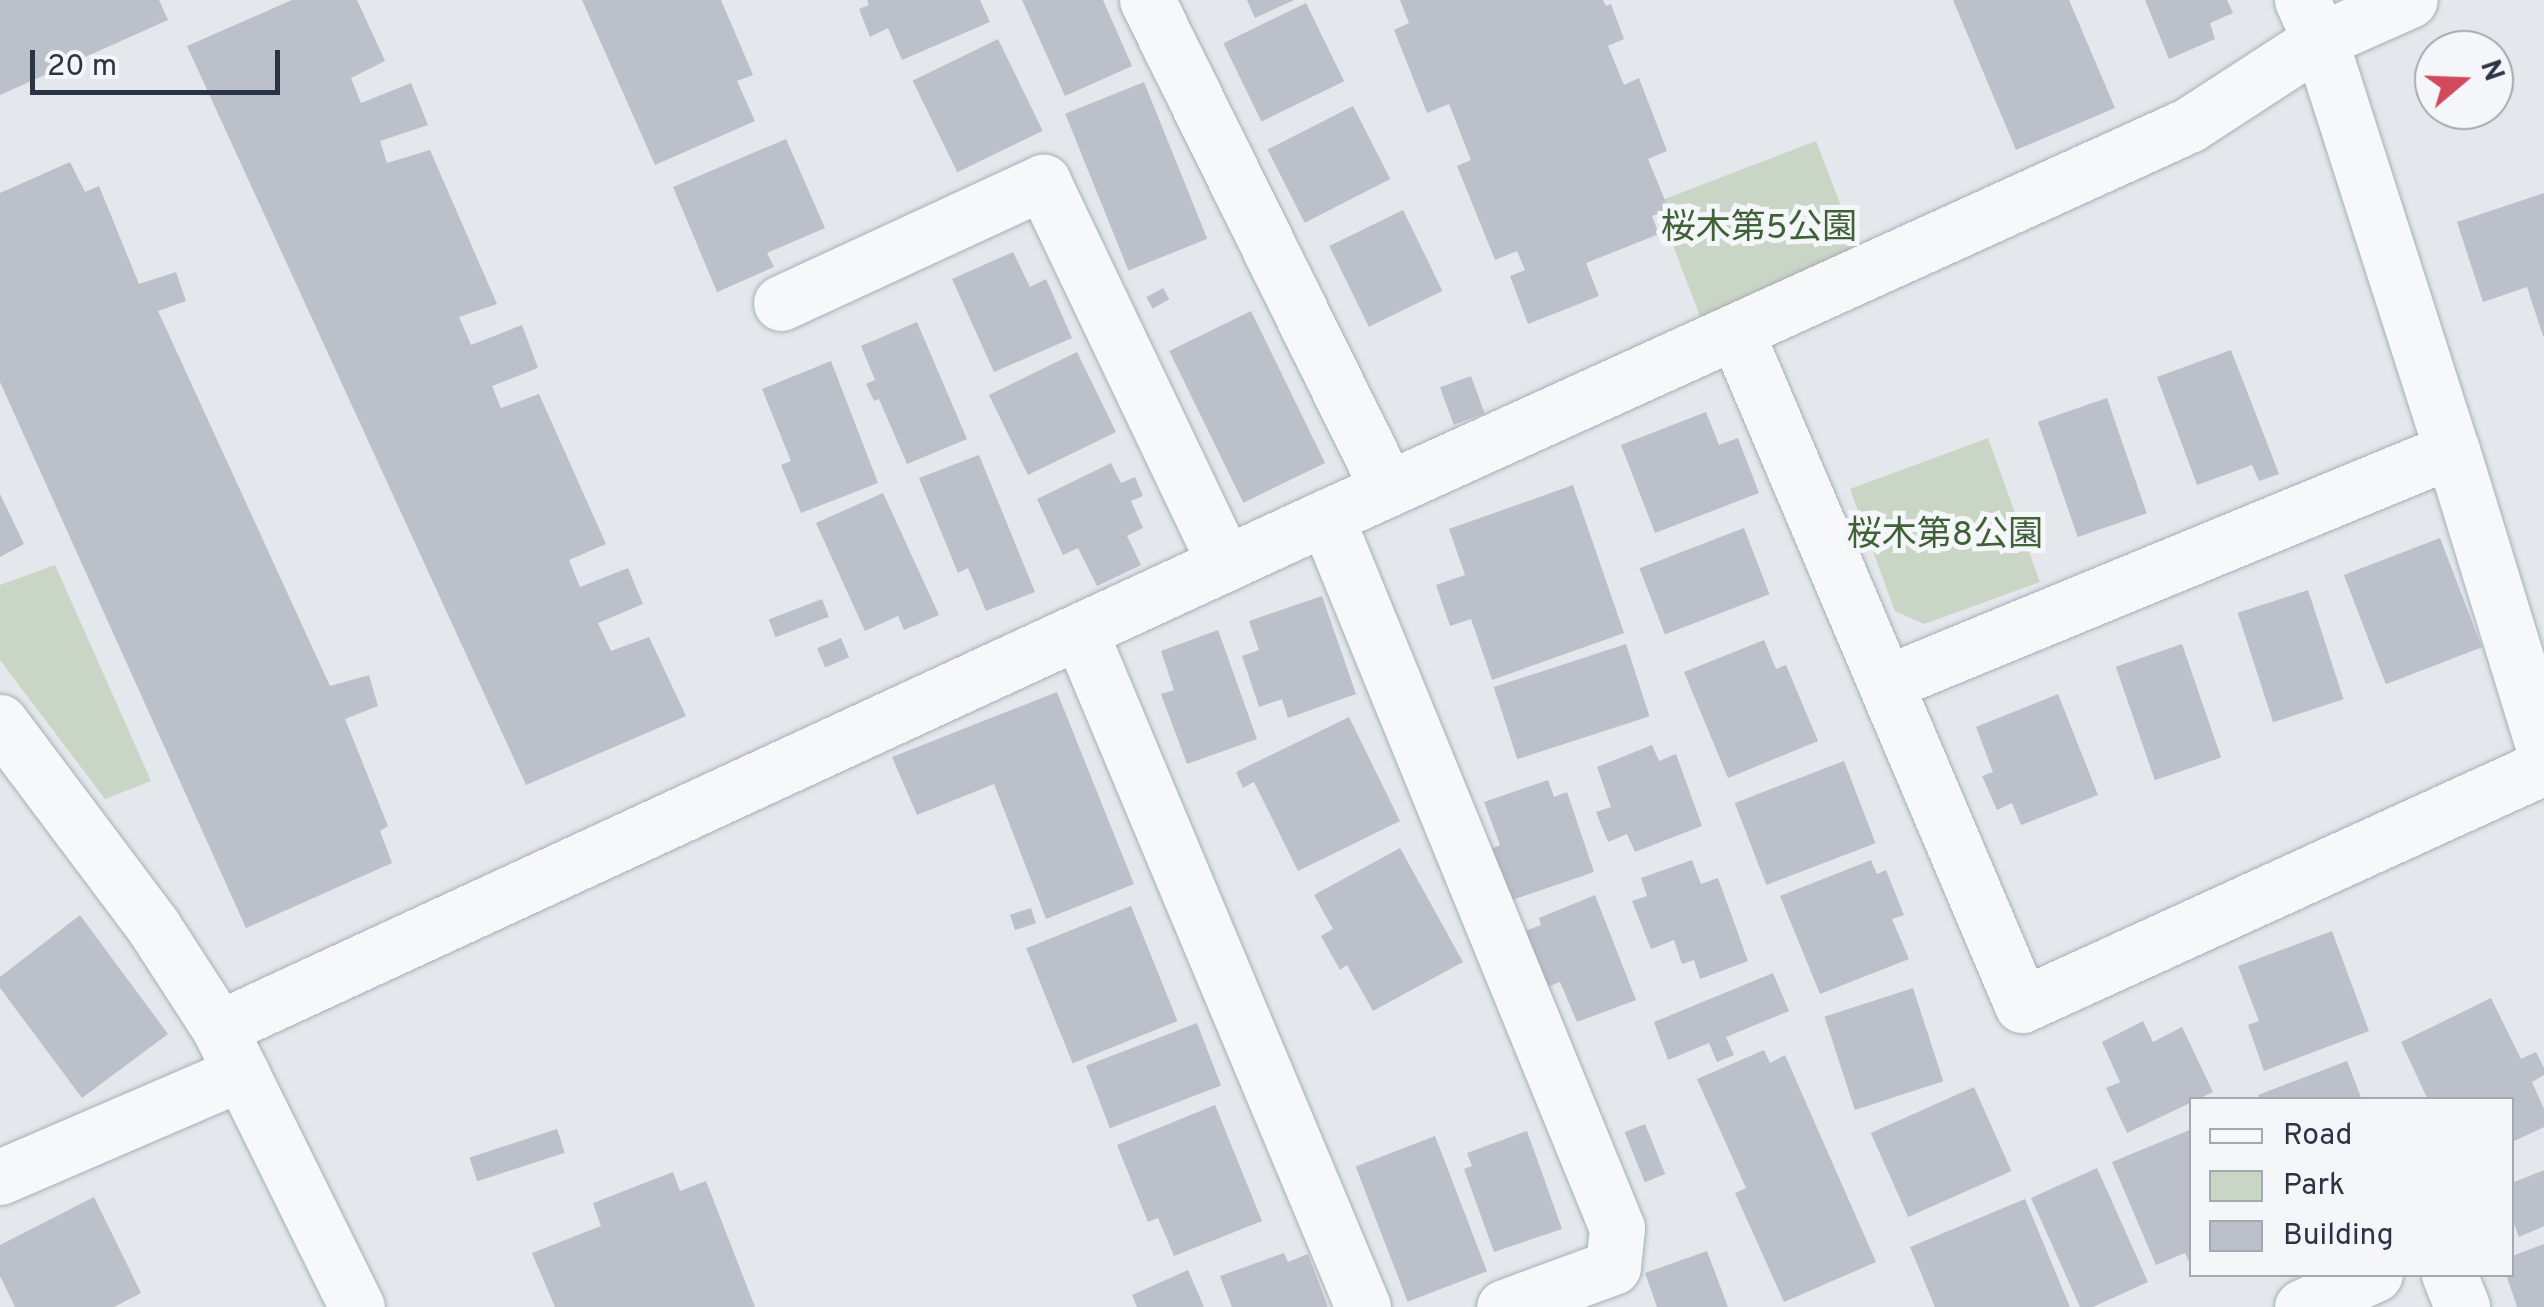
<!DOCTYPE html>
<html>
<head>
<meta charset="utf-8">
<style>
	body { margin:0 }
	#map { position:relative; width:2544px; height:1307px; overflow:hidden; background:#e4e7ec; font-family:Overpass,"Noto Sans JP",sans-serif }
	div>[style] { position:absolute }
	.green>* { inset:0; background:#c9d6c5; transform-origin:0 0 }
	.building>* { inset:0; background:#bbc0ca; transform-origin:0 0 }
	.roads { filter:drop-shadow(0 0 2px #a9aeb7) drop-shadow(0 0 2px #a9aeb7) }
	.minor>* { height:55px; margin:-27.5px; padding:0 27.5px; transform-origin:27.5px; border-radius:27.5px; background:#f7f8fa }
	span { translate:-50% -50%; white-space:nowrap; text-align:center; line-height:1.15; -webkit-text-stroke:10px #f4f6f9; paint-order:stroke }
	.park-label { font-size:35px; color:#3f6138 }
	.legend { position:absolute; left:2189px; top:1097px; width:325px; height:180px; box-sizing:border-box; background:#f4f6f9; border:2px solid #a4a8b1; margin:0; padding:12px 18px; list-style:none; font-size:30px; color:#2b3445 }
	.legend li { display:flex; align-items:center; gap:20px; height:50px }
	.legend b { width:50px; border:2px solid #a4a8b1 }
	.north { position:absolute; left:2414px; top:30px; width:100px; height:100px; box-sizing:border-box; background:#f4f6f9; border:2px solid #a4a8b1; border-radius:50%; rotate:71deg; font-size:28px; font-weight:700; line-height:40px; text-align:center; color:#2b3445 }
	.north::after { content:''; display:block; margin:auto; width:35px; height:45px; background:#d1495b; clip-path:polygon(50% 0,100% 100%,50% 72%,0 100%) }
	.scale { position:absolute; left:30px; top:50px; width:250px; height:45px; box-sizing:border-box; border:5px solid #2b3445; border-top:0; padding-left:12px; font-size:30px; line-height:35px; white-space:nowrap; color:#2b3445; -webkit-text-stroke:8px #f4f6f9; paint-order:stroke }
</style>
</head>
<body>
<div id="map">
	<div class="green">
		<div style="left:1816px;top:141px;width:123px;height:171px;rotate:69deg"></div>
		<div style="clip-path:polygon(1988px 438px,2040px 582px,1924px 624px,1895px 611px,1850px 489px)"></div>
		<div style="clip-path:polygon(55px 565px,151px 781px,105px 799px,0 660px,0 585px)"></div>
	</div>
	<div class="building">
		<div style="clip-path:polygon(0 0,159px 0,168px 20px,0 95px)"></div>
		<div style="clip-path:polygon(292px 0,357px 0,385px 61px,351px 78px,361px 103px,411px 83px,428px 125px,380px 141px,387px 163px,430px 150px,497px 304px,459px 317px,471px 345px,522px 325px,538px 368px,492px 386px,501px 408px,539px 394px,606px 544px,569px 560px,580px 587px,628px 568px,643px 604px,598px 623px,611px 651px,649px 637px,686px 716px,526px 785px,187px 46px)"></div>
		<div style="clip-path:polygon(582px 0,721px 0,753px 75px,737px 81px,755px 121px,655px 165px)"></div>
		<div style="clip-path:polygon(867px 0,980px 0,990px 22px,902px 60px,888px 28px,870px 37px,859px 9px,869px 5px)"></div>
		<div style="clip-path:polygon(1022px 0,1103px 0,1132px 66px,1065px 96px)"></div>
		<div style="clip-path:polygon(1247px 0,1294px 0,1255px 18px)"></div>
		<div style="clip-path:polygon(1400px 0,1603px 0,1606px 6px,1611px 4px,1624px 39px,1608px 46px,1624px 85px,1639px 78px,1667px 151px,1648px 159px,1669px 210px,1652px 216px,1659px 234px,1586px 263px,1599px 296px,1528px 324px,1510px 276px,1525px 270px,1517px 251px,1495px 260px,1457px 166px,1471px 160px,1449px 104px,1427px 113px,1394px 30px,1409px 23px)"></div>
		<div style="clip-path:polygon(1953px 0,2069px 0,2115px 108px,2016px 150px)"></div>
		<div style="clip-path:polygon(2145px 0,2227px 0,2233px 13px,2210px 23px,2215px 39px,2169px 59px)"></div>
		<div style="left:1306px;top:3px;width:87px;height:92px;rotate:64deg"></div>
		<div style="left:998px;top:39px;width:102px;height:95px;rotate:64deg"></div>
		<div style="left:1144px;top:82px;width:169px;height:85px;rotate:68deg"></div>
		<div style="left:1353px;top:106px;width:82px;height:96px;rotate:63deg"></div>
		<div style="clip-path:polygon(786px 139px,825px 228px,767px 253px,774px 267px,717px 292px,673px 187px)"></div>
		<div style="clip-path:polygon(70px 162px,85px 192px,99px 186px,139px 284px,176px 272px,186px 301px,158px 311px,330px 686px,369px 675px,378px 706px,345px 719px,388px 826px,380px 831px,392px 863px,246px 928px,0 382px,0 193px)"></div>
		<div style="clip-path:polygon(2544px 193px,2544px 336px,2543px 336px,2527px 287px,2483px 302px,2457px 222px)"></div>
		<div style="left:1403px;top:210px;width:90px;height:82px;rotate:64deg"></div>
		<div style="clip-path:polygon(1013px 252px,1030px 287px,1046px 279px,1072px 338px,994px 372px,952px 279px)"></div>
		<div style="left:1163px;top:288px;width:13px;height:19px;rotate:61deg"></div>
		<div style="left:1251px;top:311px;width:169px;height:91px;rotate:64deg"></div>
		<div style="clip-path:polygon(917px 322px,967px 439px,907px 464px,879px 399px,874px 401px,866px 384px,875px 380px,861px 346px)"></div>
		<div style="clip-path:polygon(2231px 350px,2279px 474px,2259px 481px,2252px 465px,2197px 485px,2157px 377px)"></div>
		<div style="left:1077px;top:352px;width:89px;height:98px;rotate:64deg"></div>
		<div style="clip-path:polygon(831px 361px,878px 483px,801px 513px,781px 465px,791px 461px,762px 389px)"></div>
		<div style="left:1471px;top:376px;width:40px;height:33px;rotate:70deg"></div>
		<div style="left:2107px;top:398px;width:122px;height:73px;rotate:71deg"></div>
		<div style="clip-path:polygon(1706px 412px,1719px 445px,1738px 438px,1759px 493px,1655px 533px,1621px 445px)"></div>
		<div style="clip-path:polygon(979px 455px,1035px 592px,986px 611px,968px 568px,958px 573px,919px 478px)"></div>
		<div style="clip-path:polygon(1111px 463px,1121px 483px,1135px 477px,1143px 496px,1131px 501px,1143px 528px,1127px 536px,1141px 565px,1097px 586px,1078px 548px,1063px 555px,1037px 499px)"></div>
		<div style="clip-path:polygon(1573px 485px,1624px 633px,1492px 680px,1471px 619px,1450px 626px,1436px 585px,1465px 575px,1449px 529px)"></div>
		<div style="clip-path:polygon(883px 493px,939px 615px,904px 630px,898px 616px,865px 631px,816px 523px)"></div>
		<div style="clip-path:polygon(0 494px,24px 544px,0 557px)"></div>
		<div style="left:1744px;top:528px;width:71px;height:112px;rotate:69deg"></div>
		<div style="left:2440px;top:538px;width:117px;height:103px;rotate:69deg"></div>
		<div style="left:2308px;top:590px;width:115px;height:74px;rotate:72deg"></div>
		<div style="clip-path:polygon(1322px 596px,1356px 694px,1288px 718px,1282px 699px,1259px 707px,1242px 656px,1259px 650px,1249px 621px)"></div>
		<div style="left:822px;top:599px;width:19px;height:57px;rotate:69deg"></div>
		<div style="clip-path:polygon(1218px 630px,1257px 739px,1187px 764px,1161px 694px,1174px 690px,1161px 651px)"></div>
		<div style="left:841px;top:638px;width:21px;height:26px;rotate:67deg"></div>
		<div style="clip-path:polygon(1764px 640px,1776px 669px,1786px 665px,1818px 741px,1728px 778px,1684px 672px)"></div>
		<div style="left:1626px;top:644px;width:76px;height:139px;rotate:72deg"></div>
		<div style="left:2182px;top:644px;width:120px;height:70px;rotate:71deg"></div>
		<div style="clip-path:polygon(1057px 692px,1134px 884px,1046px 919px,994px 784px,917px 815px,892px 757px)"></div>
		<div style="clip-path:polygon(2058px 694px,2098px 795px,2021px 825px,2012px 803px,1997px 810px,1982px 776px,1993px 772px,1976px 727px)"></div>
		<div style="clip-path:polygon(1349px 717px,1400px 821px,1298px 871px,1254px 782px,1243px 788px,1236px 772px)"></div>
		<div style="clip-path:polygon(1652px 745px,1659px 761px,1676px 754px,1702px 826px,1635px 852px,1627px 834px,1608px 842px,1596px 812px,1611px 807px,1597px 767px)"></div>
		<div style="left:1844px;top:761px;width:88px;height:117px;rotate:69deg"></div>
		<div style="clip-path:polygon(1548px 780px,1554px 797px,1567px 792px,1594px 872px,1509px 901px,1491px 849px,1500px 845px,1484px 802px)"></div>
		<div style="clip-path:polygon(1400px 848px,1463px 962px,1373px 1011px,1347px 965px,1340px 970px,1321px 936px,1333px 929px,1314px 895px)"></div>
		<div style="clip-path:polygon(1692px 860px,1701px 884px,1718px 878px,1748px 961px,1700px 979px,1694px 960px,1682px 964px,1674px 940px,1651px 949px,1632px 901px,1647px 896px,1641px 878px)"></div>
		<div style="clip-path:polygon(1871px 860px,1877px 874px,1886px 870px,1904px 915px,1892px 919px,1909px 959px,1820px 994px,1780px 896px)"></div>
		<div style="clip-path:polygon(1595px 895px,1636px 1000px,1577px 1022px,1560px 982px,1542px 989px,1520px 933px,1541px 925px,1539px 918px)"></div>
		<div style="left:1131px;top:906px;width:124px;height:113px;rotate:68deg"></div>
		<div style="left:1031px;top:908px;width:16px;height:22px;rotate:72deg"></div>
		<div style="clip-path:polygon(80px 915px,168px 1034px,82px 1098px,0 988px,0 977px)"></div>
		<div style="clip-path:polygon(2332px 931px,2369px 1031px,2264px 1071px,2248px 1025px,2259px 1021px,2238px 966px)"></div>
		<div style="clip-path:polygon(1773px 973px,1789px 1011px,1726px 1037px,1734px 1055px,1717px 1062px,1709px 1043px,1668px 1060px,1654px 1022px)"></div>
		<div style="left:1913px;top:988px;width:98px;height:93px;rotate:72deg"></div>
		<div style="clip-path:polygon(2491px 998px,2521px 1059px,2536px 1052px,2544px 1068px,2544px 1075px,2532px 1082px,2544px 1109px,2544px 1127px,2512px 1142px,2512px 1100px,2428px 1100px,2401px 1042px)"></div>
		<div style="clip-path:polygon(2143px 1021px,2153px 1042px,2182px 1027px,2213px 1092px,2127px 1133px,2106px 1088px,2120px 1082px,2102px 1042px)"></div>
		<div style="left:1197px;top:1023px;width:67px;height:119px;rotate:69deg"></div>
		<div style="clip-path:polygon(1764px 1050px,1770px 1063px,1785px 1055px,1876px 1262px,1784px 1302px,1735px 1193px,1746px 1188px,1697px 1079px)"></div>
		<div style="clip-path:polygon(2347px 1061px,2362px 1100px,2260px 1100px,2258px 1095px)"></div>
		<div style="left:1974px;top:1087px;width:92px;height:113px;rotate:66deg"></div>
		<div style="clip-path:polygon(1215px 1105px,1262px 1221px,1174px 1256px,1158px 1218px,1148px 1222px,1117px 1145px)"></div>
		<div style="left:1645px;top:1124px;width:54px;height:22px;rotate:68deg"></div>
		<div style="left:557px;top:1129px;width:25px;height:92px;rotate:72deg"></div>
		<div style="clip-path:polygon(2192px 1129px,2192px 1268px,2185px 1253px,2156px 1265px,2112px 1162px)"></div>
		<div style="clip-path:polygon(1527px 1131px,1562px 1229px,1494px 1252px,1464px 1169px,1472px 1166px,1467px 1153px)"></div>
		<div style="left:1435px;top:1136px;width:145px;height:85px;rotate:69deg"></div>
		<div style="clip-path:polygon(2097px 1168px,2148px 1282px,2093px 1307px,2080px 1307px,2031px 1198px)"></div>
		<div style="clip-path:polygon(2544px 1170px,2544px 1226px,2519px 1237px,2512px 1219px,2512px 1183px)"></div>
		<div style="clip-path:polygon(673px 1172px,680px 1191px,706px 1181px,755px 1307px,555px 1307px,532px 1253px,601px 1226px,593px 1203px)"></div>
		<div style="clip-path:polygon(94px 1197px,141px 1293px,114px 1307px,15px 1307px,0 1276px,0 1245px)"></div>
		<div style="clip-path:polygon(2025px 1199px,2070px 1307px,1935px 1307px,1910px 1247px)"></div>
		<div style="clip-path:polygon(2544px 1244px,2544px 1307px,2517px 1307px,2506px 1274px,2512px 1274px,2512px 1256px)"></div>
		<div style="clip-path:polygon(1707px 1251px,1728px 1307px,1657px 1307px,1645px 1273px)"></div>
		<div style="clip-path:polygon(1284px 1253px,1288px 1262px,1308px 1254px,1328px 1307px,1232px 1307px,1220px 1276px)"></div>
		<div style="clip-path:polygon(1188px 1270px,1204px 1307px,1137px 1307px,1132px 1295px)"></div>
	</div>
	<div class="roads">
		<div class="minor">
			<div style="left:1147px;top:0;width:545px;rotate:63.76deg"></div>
			<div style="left:2302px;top:0;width:44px;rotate:65.8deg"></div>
			<div style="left:2320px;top:40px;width:431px;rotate:72.2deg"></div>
			<div style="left:2452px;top:450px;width:313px;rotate:72.9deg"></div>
			<div style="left:781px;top:303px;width:289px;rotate:-24.8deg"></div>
			<div style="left:1043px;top:182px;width:423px;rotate:64.5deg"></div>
			<div style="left:1736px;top:332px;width:731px;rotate:66.98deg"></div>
			<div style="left:2022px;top:1005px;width:574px;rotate:-24.51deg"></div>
			<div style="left:1326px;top:517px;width:768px;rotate:67.74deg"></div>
			<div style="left:1617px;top:1228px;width:39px;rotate:96deg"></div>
			<div style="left:1613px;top:1267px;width:116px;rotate:159.8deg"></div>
			<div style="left:1080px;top:632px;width:732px;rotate:67.25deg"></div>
			<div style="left:1886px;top:683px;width:612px;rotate:-22.38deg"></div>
			<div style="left:0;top:722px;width:255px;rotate:53.1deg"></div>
			<div style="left:153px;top:926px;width:121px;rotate:57.1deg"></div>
			<div style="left:219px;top:1028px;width:311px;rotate:63.7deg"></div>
			<div style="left:219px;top:1028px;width:1219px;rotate:-24.78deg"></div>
			<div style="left:1326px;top:517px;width:948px;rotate:-24.43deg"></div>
			<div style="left:2189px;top:125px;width:156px;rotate:-33deg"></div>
			<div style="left:2320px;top:40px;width:98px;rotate:-24deg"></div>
			<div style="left:0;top:1177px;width:263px;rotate:-23.3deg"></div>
			<div style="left:2449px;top:1274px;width:35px;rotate:68deg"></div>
			<div style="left:2302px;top:1307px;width:80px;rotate:-24.3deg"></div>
		</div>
	</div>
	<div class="park-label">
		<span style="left:1759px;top:229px">桜木第5公園</span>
		<span style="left:1945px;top:536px">桜木第8公園</span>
	</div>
	<ul class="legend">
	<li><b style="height:12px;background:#f7f8fa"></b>Road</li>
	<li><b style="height:28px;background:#c9d6c5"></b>Park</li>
	<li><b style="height:28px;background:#bbc0ca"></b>Building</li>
	</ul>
	<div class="north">N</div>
	<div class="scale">20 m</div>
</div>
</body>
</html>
